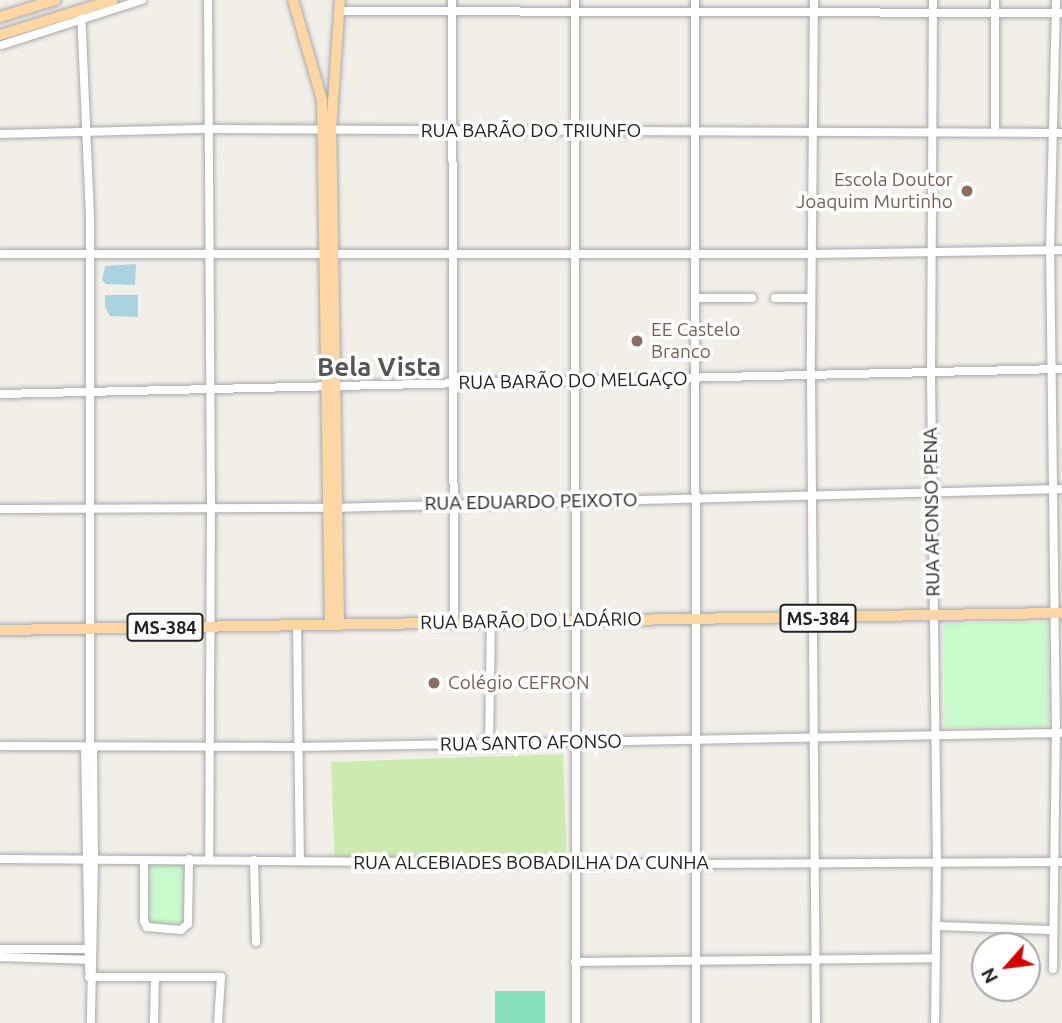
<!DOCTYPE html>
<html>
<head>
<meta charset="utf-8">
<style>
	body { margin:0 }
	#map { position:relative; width:1062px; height:1023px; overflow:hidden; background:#f2efe9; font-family:Ubuntu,sans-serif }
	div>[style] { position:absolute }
	.grass>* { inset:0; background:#cdebb0; transform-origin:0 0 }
	.park>* { inset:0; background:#c8facc; transform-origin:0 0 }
	.pitch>* { inset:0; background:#88e0be; transform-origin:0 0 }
	.water>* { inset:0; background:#aad3df }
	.roads { filter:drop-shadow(0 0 2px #a9a9a9) drop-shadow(0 0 2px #a9a9a9) }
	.minor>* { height:8px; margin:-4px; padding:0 4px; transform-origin:4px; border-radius:4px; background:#fff }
	.major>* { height:10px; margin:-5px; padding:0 5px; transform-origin:5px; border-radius:5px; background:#fcd6a4 }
	.dots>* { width:19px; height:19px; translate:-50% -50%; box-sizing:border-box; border:4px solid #fff; border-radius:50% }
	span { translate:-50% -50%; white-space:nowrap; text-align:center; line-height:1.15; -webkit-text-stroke:7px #fff; paint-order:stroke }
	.shield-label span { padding:2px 5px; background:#fff; border:2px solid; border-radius:5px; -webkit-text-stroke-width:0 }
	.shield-label { font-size:18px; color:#222; font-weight:700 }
	.street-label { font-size:19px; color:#222 }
	.education-label { font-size:19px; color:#785e54 }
	.right { translate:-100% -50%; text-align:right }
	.left { translate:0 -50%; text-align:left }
	.district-label { font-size:26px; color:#555; font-weight:700 }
	.north { position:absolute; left:971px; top:932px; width:70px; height:70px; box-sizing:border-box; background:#fff; border:2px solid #a7a7a7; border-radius:50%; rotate:242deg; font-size:19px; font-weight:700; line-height:28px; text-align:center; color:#222 }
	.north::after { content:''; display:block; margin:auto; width:24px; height:32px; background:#d40000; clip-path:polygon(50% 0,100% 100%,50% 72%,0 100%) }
</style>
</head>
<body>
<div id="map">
	<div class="grass">
		<div style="left:563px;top:754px;width:99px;height:232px;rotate:88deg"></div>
	</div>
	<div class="park">
		<div style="left:1047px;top:622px;width:104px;height:104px;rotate:89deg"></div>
		<div style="clip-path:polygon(151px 865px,185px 865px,182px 924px,154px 925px,149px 918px)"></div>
	</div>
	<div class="pitch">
		<div style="left:495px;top:991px;width:50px;height:32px"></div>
	</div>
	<div class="water">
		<div style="clip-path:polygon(136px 264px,135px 285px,106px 284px,102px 280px,105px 266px)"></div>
		<div style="clip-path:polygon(105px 295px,138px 295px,138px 317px,110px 316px,105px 307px)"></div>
	</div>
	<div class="roads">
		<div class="minor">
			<div style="left:208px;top:0;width:508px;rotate:89.66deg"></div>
			<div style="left:211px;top:508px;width:352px;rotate:90.3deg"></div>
			<div style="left:452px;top:0;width:623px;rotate:89.82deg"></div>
			<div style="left:575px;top:0;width:1023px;rotate:89.94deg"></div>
			<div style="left:695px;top:0;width:1023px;rotate:89.94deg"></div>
			<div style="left:814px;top:0;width:375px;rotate:90.5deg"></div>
			<div style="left:811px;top:375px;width:648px;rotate:89.56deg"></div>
			<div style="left:933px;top:0;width:373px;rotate:90.3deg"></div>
			<div style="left:931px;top:373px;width:489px;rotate:89.3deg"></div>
			<div style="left:937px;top:862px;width:161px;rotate:90.7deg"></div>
			<div style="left:995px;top:0;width:132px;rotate:90deg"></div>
			<div style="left:81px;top:10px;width:210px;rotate:87.5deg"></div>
			<div style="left:90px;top:220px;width:526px;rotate:90deg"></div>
			<div style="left:90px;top:746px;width:6px;rotate:59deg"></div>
			<div style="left:93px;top:751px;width:109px;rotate:89.5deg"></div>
			<div style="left:94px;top:860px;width:163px;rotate:91.1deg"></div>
			<div style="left:339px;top:11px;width:723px;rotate:0.16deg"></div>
			<div style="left:2px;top:45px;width:147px;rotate:-17.8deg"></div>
			<div style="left:0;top:134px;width:210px;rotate:-1.4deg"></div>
			<div style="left:210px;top:129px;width:852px;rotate:0.27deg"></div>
			<div style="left:0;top:254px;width:812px"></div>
			<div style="left:812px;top:254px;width:250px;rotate:-0.9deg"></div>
			<div style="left:696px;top:298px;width:56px"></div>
			<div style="left:775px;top:298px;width:36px"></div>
			<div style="left:0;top:394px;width:1062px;rotate:-1.35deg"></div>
			<div style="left:0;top:509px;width:330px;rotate:-0.2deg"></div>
			<div style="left:330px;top:508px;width:732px;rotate:-1.49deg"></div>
			<div style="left:297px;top:625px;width:236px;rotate:89.3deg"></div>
			<div style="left:489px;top:744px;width:122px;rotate:-89.1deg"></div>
			<div style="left:0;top:746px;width:298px;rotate:0.2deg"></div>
			<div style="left:298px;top:747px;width:764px;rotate:-1.05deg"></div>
			<div style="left:0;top:859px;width:694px;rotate:0.41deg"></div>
			<div style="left:694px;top:864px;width:368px;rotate:-0.3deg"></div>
			<div style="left:144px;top:860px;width:61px;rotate:90deg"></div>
			<div style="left:144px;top:921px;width:7px;rotate:63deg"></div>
			<div style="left:147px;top:927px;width:34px;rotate:5deg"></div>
			<div style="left:181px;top:930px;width:9px;rotate:-41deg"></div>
			<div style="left:188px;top:924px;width:65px;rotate:-89.1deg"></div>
			<div style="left:254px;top:860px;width:82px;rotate:88.6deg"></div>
			<div style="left:936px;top:926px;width:117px;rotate:2deg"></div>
			<div style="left:0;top:949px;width:90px"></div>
			<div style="left:0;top:957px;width:92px;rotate:1.9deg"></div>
			<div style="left:575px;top:962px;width:360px;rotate:-0.6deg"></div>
			<div style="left:1053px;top:969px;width:236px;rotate:-89.3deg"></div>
			<div style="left:1056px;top:733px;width:483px;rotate:-90.7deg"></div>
			<div style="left:1050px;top:250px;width:250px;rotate:-88.6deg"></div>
			<div style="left:89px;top:971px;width:221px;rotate:-91deg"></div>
			<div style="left:85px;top:750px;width:6px;rotate:-39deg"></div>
			<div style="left:89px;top:977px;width:132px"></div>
			<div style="left:221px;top:977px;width:46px;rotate:93.7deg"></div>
			<div style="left:154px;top:1023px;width:46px;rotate:-88.8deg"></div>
		</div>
		<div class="major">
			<div style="left:293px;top:0;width:104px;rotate:73.8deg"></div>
			<div style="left:322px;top:100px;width:524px;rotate:89.13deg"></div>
			<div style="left:0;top:17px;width:58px;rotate:-17.2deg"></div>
			<div style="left:0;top:35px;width:118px;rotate:-17.2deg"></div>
			<div style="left:339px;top:624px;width:493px;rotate:-90.9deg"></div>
			<div style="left:331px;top:131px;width:131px;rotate:-86.1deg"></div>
			<div style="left:0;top:630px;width:1062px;rotate:-0.92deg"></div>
		</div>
	</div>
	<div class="dots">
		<div style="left:967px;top:191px;background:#8d6e63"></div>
		<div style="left:637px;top:341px;background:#8d6e63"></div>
		<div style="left:434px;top:683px;background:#8d6e63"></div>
	</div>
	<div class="shield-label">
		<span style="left:818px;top:618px">MS-384</span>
		<span style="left:165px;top:627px">MS-384</span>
	</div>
	<div class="street-label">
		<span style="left:531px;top:131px">RUA BARÃO DO TRIUNFO</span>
		<span style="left:573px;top:381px;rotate:-1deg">RUA BARÃO DO MELGAÇO</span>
		<span style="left:531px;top:502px;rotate:-1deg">RUA EDUARDO PEIXOTO</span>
		<span style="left:932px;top:512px;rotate:-91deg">RUA AFONSO PENA</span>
		<span style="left:531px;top:621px;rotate:-1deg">RUA BARÃO DO LADÁRIO</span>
		<span style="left:531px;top:743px;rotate:-1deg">RUA SANTO AFONSO</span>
		<span style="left:531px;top:863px">RUA ALCEBIADES BOBADILHA DA CUNHA</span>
	</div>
	<div class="education-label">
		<span class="right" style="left:953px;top:191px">Escola Doutor<br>Joaquim Murtinho</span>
		<span class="left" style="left:651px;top:341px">EE Castelo<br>Branco</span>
		<span class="left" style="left:448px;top:683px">Colégio CEFRON</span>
	</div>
	<div class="district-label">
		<span style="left:379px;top:367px">Bela Vista</span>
	</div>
	<div class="north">N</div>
</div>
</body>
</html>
